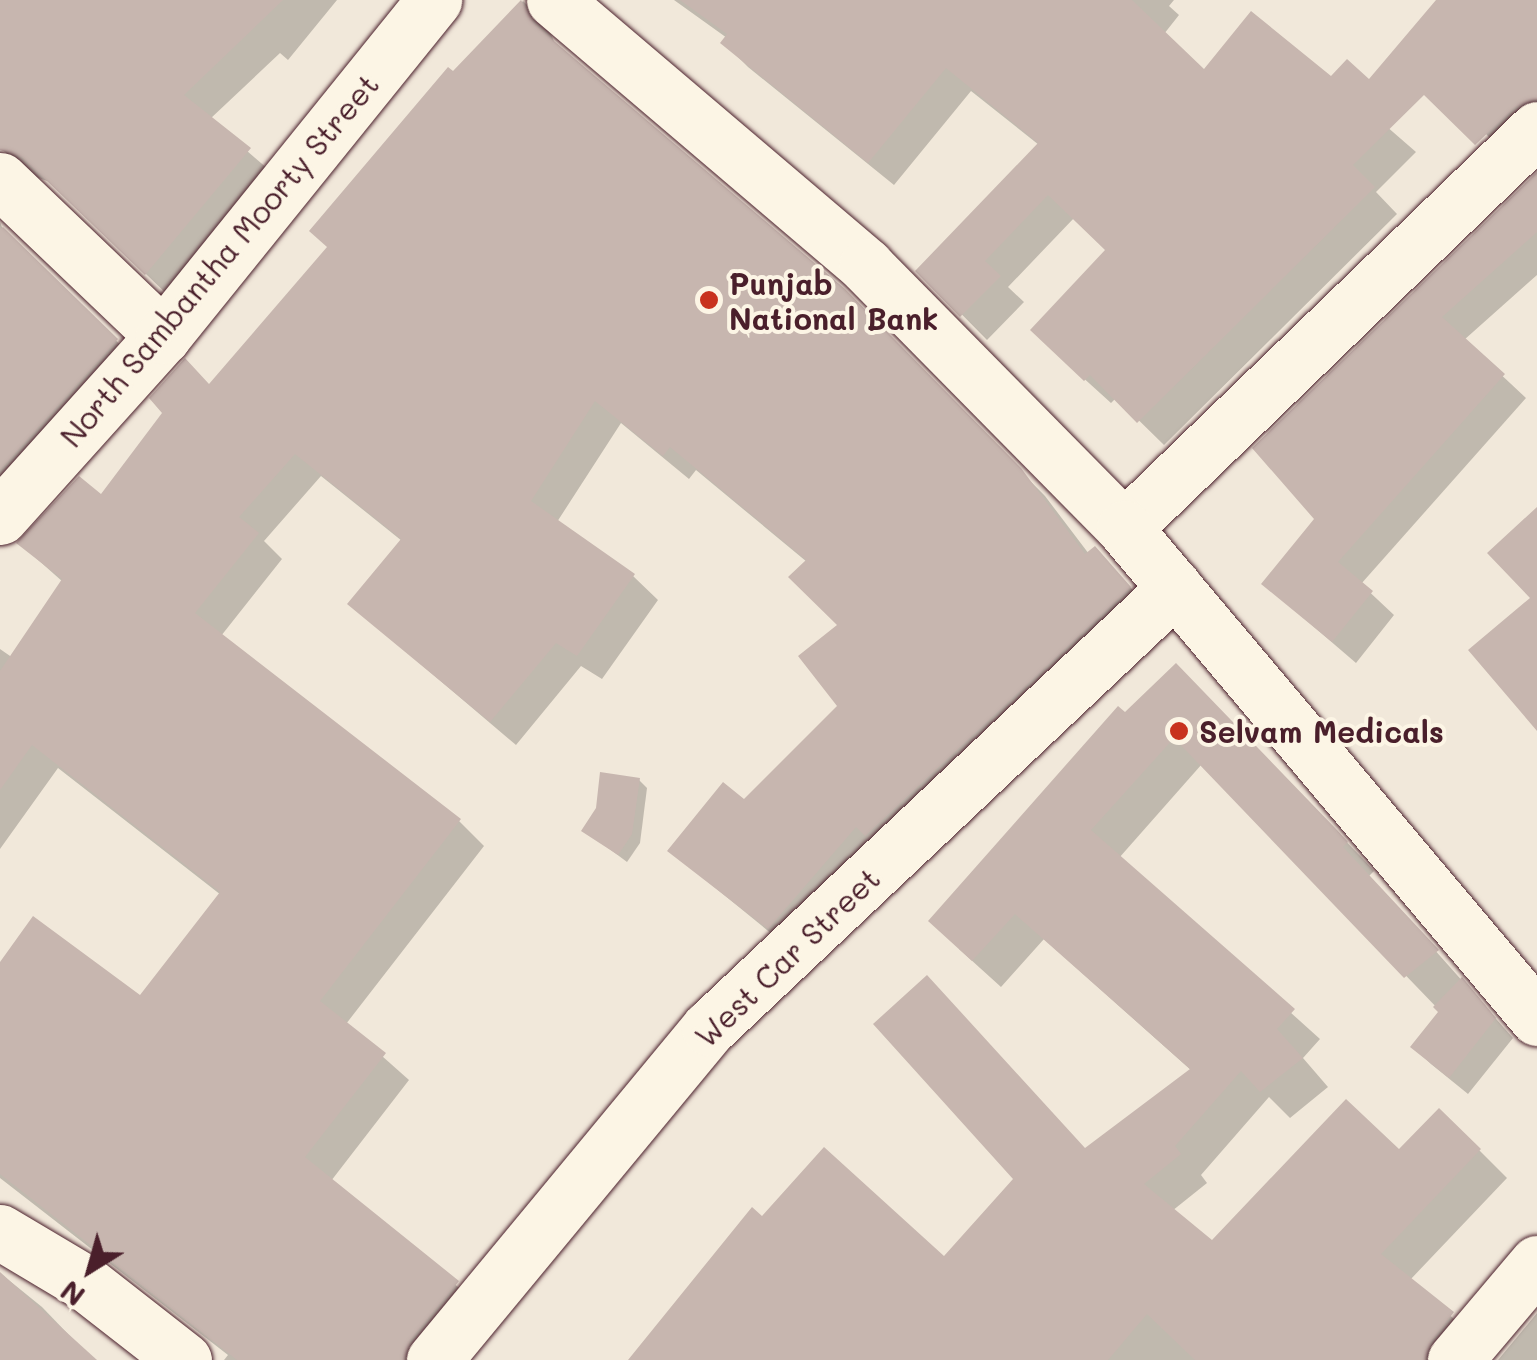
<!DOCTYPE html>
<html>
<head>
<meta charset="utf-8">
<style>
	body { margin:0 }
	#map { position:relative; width:1537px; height:1360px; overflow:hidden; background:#f1e8da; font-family:Mali,sans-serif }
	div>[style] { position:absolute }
	.shadow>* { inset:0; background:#0003 }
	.building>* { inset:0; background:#c7b6af }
	.roads { filter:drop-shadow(0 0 2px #4a1f2b) drop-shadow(0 0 2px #4a1f2b) }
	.minor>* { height:55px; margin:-27.5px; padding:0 27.5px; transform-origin:27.5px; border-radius:27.5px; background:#fcf5e5 }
	.major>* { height:55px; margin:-27.5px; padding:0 27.5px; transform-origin:27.5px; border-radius:27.5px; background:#fcf5e5 }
	.dots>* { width:28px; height:28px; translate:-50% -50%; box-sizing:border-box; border:5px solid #fcf5e5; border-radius:50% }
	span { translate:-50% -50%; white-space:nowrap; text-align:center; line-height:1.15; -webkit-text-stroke:8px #fcf5e5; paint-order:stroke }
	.street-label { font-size:30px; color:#4a1f2b }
	.poi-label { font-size:30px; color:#4a1f2b; font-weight:700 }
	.left { translate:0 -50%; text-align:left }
	.north { position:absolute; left:40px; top:1220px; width:100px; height:100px; -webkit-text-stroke:8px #fcf5e5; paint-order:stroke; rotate:217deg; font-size:28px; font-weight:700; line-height:40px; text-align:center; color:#4a1f2b }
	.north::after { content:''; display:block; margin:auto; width:35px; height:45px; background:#4a1f2b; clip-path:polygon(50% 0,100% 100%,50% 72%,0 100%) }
</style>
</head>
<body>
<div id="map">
	<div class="shadow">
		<div style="clip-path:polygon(0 0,337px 0,288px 60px,280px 53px,210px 119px,275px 175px,172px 299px,50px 182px,27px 174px,3px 150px)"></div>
		<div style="clip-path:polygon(674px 0,1174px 0,1169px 6px,1179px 15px,1164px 34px,1204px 72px,1355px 99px,1416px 152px,1376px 192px,1397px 214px,1164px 445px,1116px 398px,1111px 403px,1058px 355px,1108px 250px,1075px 217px,1008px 287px,1024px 302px,987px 340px,919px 271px,1039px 145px,971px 91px,894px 185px,748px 67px,724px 43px,727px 38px)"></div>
		<div style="clip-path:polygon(1439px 0,1537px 0,1537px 130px,1508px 157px,1401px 45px)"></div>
		<div style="clip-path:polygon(523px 1px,547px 25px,556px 46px,843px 291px,1045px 496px,1089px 554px,1095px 549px,1154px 613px,794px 952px,670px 851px,744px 802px,841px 706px,841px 626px,807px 562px,696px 470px,689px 479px,621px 423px,557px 522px,633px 576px,658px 600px,602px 679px,581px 666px,516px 745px,350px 604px,402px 541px,321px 476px,264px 541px,282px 559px,221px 636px,459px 821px,484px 846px,346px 1024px,409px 1080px,331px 1181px,482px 1307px,438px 1360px,224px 1360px,228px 1355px,0 1178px,0 966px,140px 999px,221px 895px,58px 768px,0 849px,0 649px,13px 658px,63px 582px,19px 543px,102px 497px,210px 387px,329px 248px,453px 74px)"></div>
		<div style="clip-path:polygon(1537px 175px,1537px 275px,1464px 340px,1526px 398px,1361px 584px,1394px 615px,1356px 663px,1264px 584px,1317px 519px,1255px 448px)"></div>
		<div style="clip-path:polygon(0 222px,3px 230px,142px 366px,0 527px)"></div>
		<div style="clip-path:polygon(1203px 694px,1365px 861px,1374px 871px,1369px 876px,1513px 1038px,1468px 1094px,1431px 1064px,1413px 1047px,1441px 1012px,1202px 764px,1119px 858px,1320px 1039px,1303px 1058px,1328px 1087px,1290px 1118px,1269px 1097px,1201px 1175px,1207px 1183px,1172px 1211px,1212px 1243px,1399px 1153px,1479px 1150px,1507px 1178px,1410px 1280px,1480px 1342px,1467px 1360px,631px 1360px,763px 1219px,945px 1259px,1192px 1071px,1044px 939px,1001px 987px,959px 949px,1125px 716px)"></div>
		<div style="clip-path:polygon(639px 780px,647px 788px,640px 843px,627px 862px,584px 830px,598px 809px)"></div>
		<div style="clip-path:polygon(0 1273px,42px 1307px,93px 1360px,0 1360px)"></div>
		<div style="clip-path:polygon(1537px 1313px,1537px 1360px,1498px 1360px)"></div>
	</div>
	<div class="building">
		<div style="clip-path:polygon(0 0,283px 0,184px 95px,251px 148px,145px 275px,22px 157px,0 150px)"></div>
		<div style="clip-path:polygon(521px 0,534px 24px,845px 289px,1021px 468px,1085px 554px,1095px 546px,1131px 587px,865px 836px,856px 827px,768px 929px,667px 851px,723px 782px,744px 799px,837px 706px,798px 656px,837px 625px,788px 577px,806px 560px,670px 447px,663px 456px,595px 401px,531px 501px,635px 574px,577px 656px,556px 643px,490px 722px,347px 604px,401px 539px,295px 454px,239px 517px,259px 533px,195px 613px,461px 819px,320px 1001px,386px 1053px,305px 1157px,459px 1281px,410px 1340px,404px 1360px,237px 1360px,0 1174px,0 962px,33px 916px,140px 995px,220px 892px,32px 745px,0 790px,0 671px,62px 579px,16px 543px,79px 476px,101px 494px,162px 413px,149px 398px,185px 358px,209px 384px,327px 247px,309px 231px,448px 67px,453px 71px)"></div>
		<div style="clip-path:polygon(680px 0,1132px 0,1204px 69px,1251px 11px,1331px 76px,1347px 59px,1369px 79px,1436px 0,1537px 0,1537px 99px,1515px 107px,1475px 145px,1424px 95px,1353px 165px,1375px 187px,1137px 423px,1090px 375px,1084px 381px,1030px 330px,1105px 250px,1048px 195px,985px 261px,1001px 276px,960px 317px,915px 271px,1038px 143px,946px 68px,868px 163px,720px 43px,727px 34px)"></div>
		<div style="clip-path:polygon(1537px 172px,1537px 232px,1442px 317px,1505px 374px,1338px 562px,1373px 591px,1332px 642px,1261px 584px,1314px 519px,1252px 448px)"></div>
		<div style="clip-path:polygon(3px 227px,118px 339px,0 470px,0 229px)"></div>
		<div style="clip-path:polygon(1537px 507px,1537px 731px,1468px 650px,1530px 598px,1487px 553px)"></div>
		<div style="clip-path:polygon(1176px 663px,1337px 830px,1348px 842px,1343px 847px,1439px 950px,1404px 978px,1174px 738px,1091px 830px,1295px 1009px,1277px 1029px,1303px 1058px,1260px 1092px,1241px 1071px,1175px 1146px,1181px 1154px,1144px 1184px,1212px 1240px,1346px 1099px,1399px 1149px,1439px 1108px,1481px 1149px,1381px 1254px,1454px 1312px,1431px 1341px,1425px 1360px,1195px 1360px,1147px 1314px,1108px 1360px,628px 1360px,752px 1207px,762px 1216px,824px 1147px,944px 1256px,1013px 1179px,873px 1024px,927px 975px,1085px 1148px,1190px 1069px,1015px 914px,972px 961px,928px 921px,1118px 706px,1125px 712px)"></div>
		<div style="clip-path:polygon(600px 772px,640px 778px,632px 834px,618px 855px,581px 831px,596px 808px)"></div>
		<div style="clip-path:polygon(1462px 977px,1496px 1018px,1449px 1078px,1410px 1047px,1438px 1012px,1433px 1007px)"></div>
		<div style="clip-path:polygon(0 1272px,97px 1360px,0 1360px)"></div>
	</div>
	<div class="roads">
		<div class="minor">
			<div style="left:0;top:180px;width:226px;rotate:43.7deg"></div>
			<div style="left:0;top:517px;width:244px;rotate:-48deg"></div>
			<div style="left:163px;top:336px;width:432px;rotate:-51.1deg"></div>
			<div style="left:1124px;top:528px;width:574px;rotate:-44.01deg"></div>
			<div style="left:0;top:1232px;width:98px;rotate:30.8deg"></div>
			<div style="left:84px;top:1282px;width:127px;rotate:38deg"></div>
			<div style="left:434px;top:1360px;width:431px;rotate:-50.4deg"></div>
			<div style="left:709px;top:1028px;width:641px;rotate:-43.36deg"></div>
			<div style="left:1455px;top:1360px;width:127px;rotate:-49.8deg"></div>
		</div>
		<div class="major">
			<div style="left:554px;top:0;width:410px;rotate:40.4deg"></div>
			<div style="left:866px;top:266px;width:368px;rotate:45.4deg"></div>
			<div style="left:1124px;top:528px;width:641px;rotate:49.87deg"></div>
		</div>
	</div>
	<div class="dots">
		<div style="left:709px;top:300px;background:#c8321e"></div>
		<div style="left:1179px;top:731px;background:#c8321e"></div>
	</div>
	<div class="street-label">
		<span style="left:219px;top:260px;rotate:-50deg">North Sambantha Moorty Street</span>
		<span style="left:787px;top:957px;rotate:-44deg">West Car Street</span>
	</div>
	<div class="poi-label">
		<span class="left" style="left:729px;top:300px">Punjab<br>National Bank</span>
		<span class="left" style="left:1199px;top:731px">Selvam Medicals</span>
	</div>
	<div class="north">N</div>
</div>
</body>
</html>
